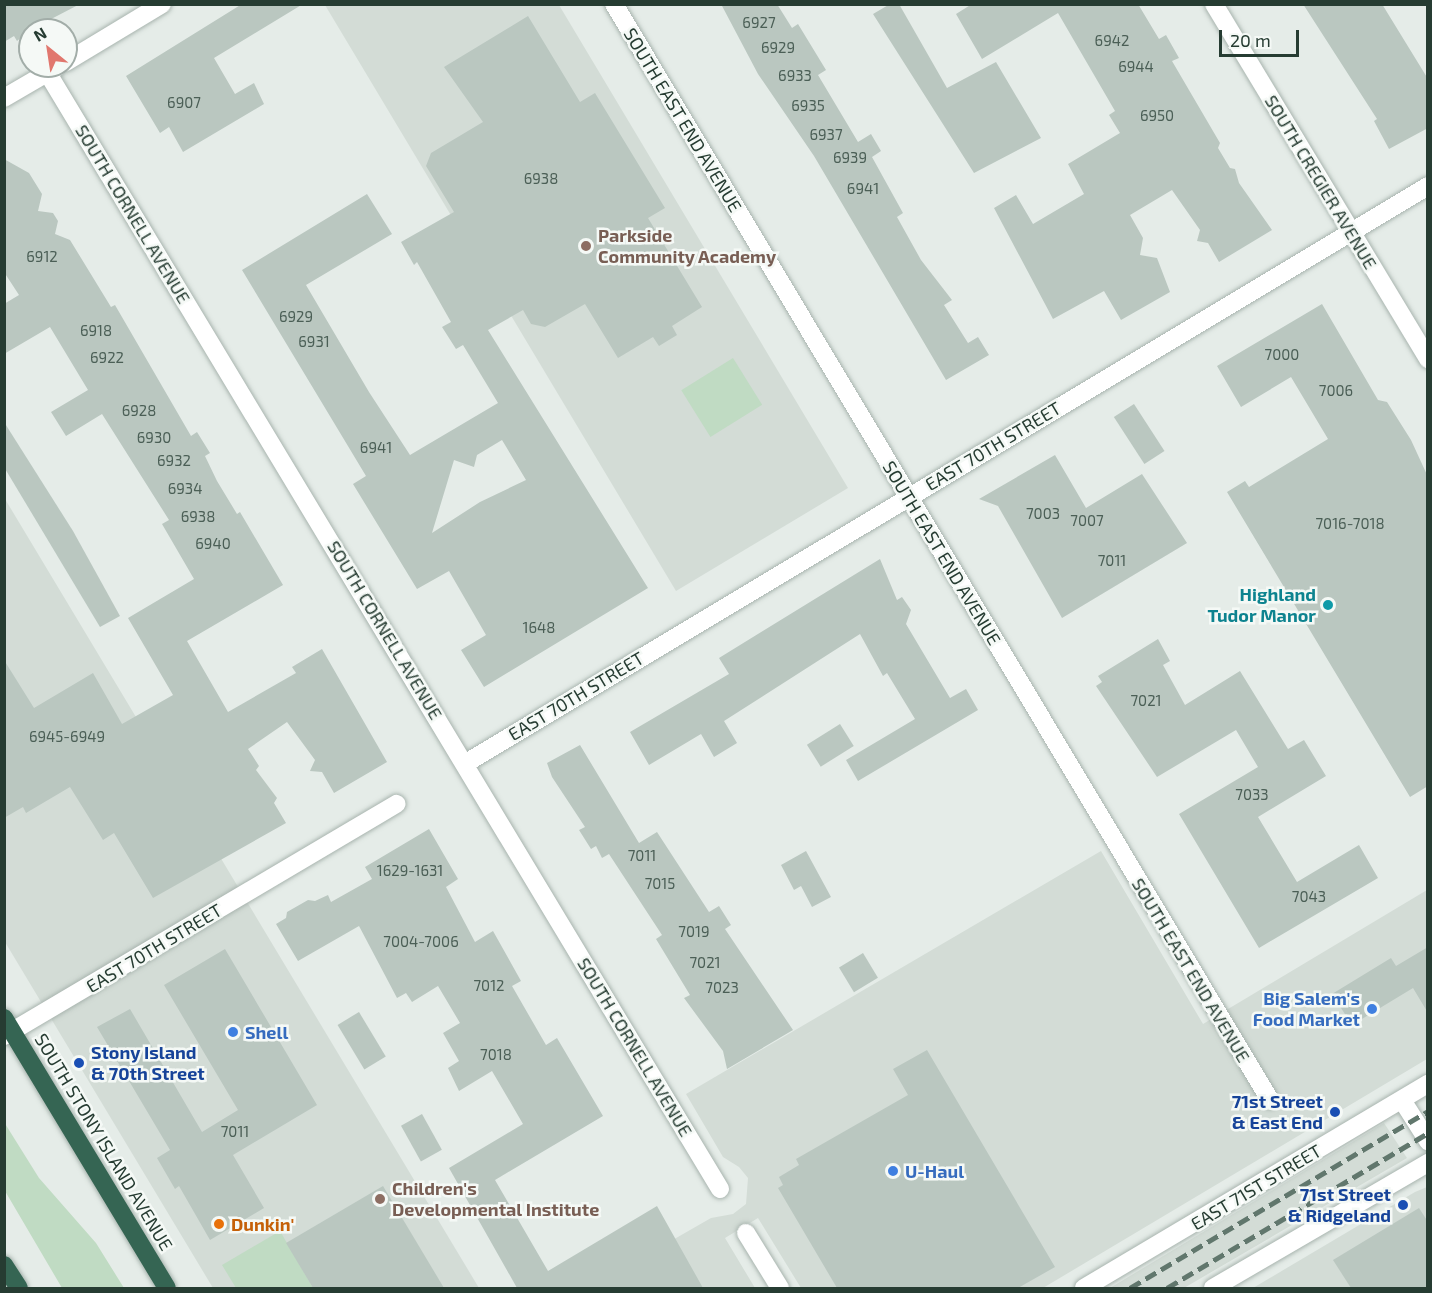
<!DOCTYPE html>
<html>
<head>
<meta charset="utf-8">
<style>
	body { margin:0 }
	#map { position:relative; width:1432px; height:1293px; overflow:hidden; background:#e5ece8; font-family:"Exo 2",sans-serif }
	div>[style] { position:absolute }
	.built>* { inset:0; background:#d3dcd6 }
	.green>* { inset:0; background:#c0dbc3; transform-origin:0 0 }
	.building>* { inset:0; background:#bac7c0; transform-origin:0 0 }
	.roads { filter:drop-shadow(0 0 2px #a8b4ae) drop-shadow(0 0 2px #a8b4ae) }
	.street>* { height:18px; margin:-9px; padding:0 9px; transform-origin:9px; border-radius:9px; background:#fff }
	.secondary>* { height:18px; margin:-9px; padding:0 9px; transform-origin:9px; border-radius:9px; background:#fff }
	.highway>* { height:18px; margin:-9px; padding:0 9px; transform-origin:9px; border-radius:9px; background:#356553 }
	.rail>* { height:4.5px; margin-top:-2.25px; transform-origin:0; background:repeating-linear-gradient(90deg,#61776d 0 12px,transparent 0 18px) }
	.dots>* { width:16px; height:16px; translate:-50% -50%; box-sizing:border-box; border:3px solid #f5f9f6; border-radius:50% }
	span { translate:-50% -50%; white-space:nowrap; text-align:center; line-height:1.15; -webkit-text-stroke:5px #f5f9f6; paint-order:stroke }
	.number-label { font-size:15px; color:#4b5f56 }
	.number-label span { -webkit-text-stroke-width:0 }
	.street-label { font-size:18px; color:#263c32 }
	.education-label { font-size:18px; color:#785e54; font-weight:700 }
	.left { translate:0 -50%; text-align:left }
	.culture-label { font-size:18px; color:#0d838f; font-weight:700 }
	.right { translate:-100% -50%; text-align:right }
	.shop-label { font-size:18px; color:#366cbe; font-weight:700 }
	.transit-label { font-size:18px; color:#164399; font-weight:700 }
	.food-label { font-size:18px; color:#c56008; font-weight:700 }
	.frame { position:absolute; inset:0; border:6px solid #263c32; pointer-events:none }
	.north { position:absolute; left:18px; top:18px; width:60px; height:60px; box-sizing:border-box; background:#f5f9f6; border:2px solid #a2ada8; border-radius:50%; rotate:330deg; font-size:16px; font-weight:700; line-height:24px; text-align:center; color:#263c32 }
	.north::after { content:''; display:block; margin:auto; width:21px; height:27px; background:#e1776e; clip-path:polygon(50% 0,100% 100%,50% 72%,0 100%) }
	.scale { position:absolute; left:1219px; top:30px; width:80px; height:27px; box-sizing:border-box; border:3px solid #263c32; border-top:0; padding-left:8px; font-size:18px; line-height:21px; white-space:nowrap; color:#263c32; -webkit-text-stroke:4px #f5f9f6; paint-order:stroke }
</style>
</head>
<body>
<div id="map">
	<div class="built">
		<div style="clip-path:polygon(325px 5px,559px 5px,848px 488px,676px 591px)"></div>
		<div style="clip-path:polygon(5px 499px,479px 1288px,213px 1288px,5px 942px)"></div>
		<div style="clip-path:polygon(1101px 851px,1203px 1024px,1427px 890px,1427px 1059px,1043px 1288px,801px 1288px,758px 1218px,725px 1238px,755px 1288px,589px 1288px,711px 1218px,733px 1214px,746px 1204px,748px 1178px,739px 1167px,723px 1157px,686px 1094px)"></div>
		<div style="clip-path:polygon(1384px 1123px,1407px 1158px,1184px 1288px,1110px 1288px)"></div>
		<div style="clip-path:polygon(1427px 1187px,1427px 1288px,1253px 1288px,1415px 1192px)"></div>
	</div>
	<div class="green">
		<div style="left:733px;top:358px;width:55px;height:61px;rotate:58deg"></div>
		<div style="clip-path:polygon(4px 1122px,39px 1178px,96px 1243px,124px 1288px,62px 1288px,5px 1191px)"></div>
		<div style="clip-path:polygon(280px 1231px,313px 1288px,236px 1288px,222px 1265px)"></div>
	</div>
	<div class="building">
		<div style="clip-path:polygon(4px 4px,80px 4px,30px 30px,17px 41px,14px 36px,4px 42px)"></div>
		<div style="clip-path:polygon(242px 4px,303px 4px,214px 58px,235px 94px,254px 83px,264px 104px,183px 152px,169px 127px,160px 133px,126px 76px)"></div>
		<div style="clip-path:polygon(721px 4px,777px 4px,792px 28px,798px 24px,826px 70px,818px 75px,858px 142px,871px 134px,881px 151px,872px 157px,903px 213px,897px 217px,921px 260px,952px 300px,944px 305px,968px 343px,978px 337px,989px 355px,946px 380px,814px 156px,758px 74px)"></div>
		<div style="clip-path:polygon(890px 4px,899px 4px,947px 88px,996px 62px,1041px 138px,974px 173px,873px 14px)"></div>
		<div style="clip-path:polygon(972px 4px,1138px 4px,1159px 39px,1166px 35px,1179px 58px,1172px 61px,1220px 143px,1218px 148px,1230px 168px,1235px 169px,1239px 183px,1272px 230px,1219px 262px,1208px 243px,1197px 241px,1200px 230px,1172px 190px,1130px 215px,1143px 238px,1140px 255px,1157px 258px,1170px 292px,1121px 320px,1104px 291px,1053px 319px,994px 208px,1016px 195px,1033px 224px,1084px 194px,1068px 164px,1120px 133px,1109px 115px,1115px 111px,1058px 13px,982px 59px,956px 14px)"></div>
		<div style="clip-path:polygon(1303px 4px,1382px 4px,1428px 79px,1428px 128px,1389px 149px,1374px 121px,1377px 119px)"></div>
		<div style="clip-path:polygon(evenodd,528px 16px,580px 102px,595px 93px,665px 208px,648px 218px,702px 307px,672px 326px,677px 335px,659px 346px,653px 337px,618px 358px,585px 304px,545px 327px,531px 324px,523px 310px,488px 330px,648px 588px,484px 687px,461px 650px,486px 635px,449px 571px,417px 589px,353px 484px,366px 476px,242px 270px,367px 194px,392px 234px,306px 285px,369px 392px,410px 455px,498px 403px,463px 345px,456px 349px,442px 327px,451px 322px,417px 262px,414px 265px,401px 242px,454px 212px,426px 166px,431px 153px,483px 122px,444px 67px,528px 16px,502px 440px,526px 480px,480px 502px,432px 533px,454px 460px,474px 467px,477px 455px,502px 440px)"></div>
		<div style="clip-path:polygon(4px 159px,29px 173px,42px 194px,38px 211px,53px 213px,58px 221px,55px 234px,70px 240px,111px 307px,115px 305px,191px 436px,197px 432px,210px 453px,205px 456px,217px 481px,237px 514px,240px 512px,283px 585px,187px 641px,228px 712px,296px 673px,292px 667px,322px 649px,387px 762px,334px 793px,322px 772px,310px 771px,315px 760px,287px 722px,248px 749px,259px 766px,256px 770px,277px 798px,274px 803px,286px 823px,153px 898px,114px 833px,103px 840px,70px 787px,26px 813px,23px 807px,4px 818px,4px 660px,34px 708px,93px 673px,122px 724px,173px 695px,128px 618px,194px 579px,162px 524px,169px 520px,102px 414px,66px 436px,51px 412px,88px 390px,50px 327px,4px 354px,4px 304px,19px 295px,4px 272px)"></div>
		<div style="clip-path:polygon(1322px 304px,1378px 400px,1387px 402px,1411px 440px,1428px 477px,1428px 786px,1410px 797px,1227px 492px,1245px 481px,1249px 487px,1328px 439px,1291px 377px,1241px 407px,1217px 366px)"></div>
		<div style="left:1134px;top:404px;width:56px;height:24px;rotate:57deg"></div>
		<div style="clip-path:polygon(4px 422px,73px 531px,120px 616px,100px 627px,4px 467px)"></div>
		<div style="clip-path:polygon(1055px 455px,1086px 508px,1142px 474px,1187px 543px,1062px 618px,998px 506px,979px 499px)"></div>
		<div style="clip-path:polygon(880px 559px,897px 600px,902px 597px,911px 610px,906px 624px,950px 698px,966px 689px,978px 710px,858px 781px,846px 760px,915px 719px,887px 673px,883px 676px,860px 634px,724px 721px,737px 743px,714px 757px,701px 734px,649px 765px,630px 732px,729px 674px,719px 658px)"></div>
		<div style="clip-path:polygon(1158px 639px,1170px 661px,1163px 665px,1185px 705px,1240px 671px,1288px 749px,1304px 740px,1326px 776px,1258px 817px,1297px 882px,1359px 845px,1378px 878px,1259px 948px,1179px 814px,1258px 767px,1236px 730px,1157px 777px,1096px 686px,1102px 682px,1098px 676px)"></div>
		<div style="left:840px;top:724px;width:26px;height:39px;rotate:58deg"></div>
		<div style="clip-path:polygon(580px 745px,639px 843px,657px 832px,709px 912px,719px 906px,731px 925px,725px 929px,793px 1030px,727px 1069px,723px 1051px,684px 998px,690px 995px,656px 939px,662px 935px,609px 854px,602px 858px,596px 846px,591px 849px,579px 830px,585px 827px,552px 777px,547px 763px)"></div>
		<div style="clip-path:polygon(429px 829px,458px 879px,446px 887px,475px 942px,493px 931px,521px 981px,512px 986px,546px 1045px,557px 1038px,603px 1116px,495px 1180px,548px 1271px,657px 1206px,703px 1288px,517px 1288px,449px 1168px,523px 1124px,492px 1071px,459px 1091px,448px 1068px,459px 1061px,443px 1033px,460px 1023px,438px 986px,412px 1002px,406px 993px,397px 998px,359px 926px,298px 961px,276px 924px,286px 918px,287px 912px,308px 900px,315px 901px,328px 895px,331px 902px,372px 879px,365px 867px)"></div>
		<div style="clip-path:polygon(806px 851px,831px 897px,812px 907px,801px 886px,794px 890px,781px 865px)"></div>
		<div style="clip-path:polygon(1428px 947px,1428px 1013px,1413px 988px,1352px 1025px,1332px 994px,1391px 958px,1396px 966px)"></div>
		<div style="clip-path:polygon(225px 949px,317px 1105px,233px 1155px,264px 1208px,210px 1240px,179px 1186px,175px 1189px,157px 1158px,170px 1150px,97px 1027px,130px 1009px,202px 1132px,238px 1110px,164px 985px)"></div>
		<div style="left:863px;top:953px;width:29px;height:28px;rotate:59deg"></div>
		<div style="left:359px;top:1012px;width:52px;height:25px;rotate:59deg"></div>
		<div style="clip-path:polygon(927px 1050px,1055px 1267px,1018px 1288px,837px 1288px,778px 1188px,783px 1185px,779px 1177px,799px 1165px,796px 1159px,908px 1095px,893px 1069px)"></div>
		<div style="left:422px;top:1114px;width:41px;height:24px;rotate:61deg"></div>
		<div style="clip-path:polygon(383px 1186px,444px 1288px,313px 1288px,286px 1243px)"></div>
		<div style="clip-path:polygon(1419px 1208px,1428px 1222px,1428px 1288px,1351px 1288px,1333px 1260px)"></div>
	</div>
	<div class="roads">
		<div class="street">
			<div style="left:614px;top:4px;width:1277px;rotate:59.1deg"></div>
			<div style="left:1214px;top:4px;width:415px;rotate:58.9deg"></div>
			<div style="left:66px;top:62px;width:112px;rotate:-31.1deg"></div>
			<div style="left:47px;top:72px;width:1304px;rotate:58.93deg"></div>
			<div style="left:4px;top:98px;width:61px;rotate:-30.3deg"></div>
			<div style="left:466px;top:763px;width:1122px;rotate:-30.95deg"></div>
			<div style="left:4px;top:1036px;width:456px;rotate:-30.6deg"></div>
			<div style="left:1402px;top:1100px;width:49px;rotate:57.6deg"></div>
			<div style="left:746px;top:1233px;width:65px;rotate:58.3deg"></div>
		</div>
		<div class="secondary">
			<div style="left:1084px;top:1288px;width:400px;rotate:-30.7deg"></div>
			<div style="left:1213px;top:1288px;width:249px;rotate:-30.2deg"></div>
		</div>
		<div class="highway">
			<div style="left:4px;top:1018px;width:315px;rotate:58.9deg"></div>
			<div style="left:4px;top:1265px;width:27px;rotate:57deg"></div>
		</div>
	</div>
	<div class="rail">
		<div style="left:1130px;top:1288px;width:347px;rotate:-30.7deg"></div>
		<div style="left:1167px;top:1288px;width:304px;rotate:-30.7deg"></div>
	</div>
	<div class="dots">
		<div style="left:586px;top:246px;background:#8d6e63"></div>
		<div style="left:1328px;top:605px;background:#0f9aa8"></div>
		<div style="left:1372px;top:1009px;background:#3f7fe0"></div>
		<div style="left:233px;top:1032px;background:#3f7fe0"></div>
		<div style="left:79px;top:1063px;background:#1a4fb4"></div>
		<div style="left:1335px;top:1112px;background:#1a4fb4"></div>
		<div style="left:893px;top:1171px;background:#3f7fe0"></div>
		<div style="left:380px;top:1199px;background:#8d6e63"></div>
		<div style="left:1403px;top:1205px;background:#1a4fb4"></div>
		<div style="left:219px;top:1224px;background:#e8710a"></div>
	</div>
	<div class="number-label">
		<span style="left:759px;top:23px">6927</span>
		<span style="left:1112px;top:41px">6942</span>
		<span style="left:778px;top:48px">6929</span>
		<span style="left:1136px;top:67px">6944</span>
		<span style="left:795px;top:76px">6933</span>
		<span style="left:184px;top:103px">6907</span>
		<span style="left:808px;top:106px">6935</span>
		<span style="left:1157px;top:116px">6950</span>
		<span style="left:826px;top:135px">6937</span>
		<span style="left:850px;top:158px">6939</span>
		<span style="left:541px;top:179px">6938</span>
		<span style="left:863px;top:189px">6941</span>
		<span style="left:42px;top:257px">6912</span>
		<span style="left:296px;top:317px">6929</span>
		<span style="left:96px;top:331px">6918</span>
		<span style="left:314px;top:342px">6931</span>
		<span style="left:1282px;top:355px">7000</span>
		<span style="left:107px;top:358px">6922</span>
		<span style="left:1336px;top:391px">7006</span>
		<span style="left:139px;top:411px">6928</span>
		<span style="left:154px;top:438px">6930</span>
		<span style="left:376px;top:448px">6941</span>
		<span style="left:174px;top:461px">6932</span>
		<span style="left:185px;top:489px">6934</span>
		<span style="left:1043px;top:514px">7003</span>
		<span style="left:198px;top:517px">6938</span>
		<span style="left:1087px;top:521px">7007</span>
		<span style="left:1350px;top:524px">7016-7018</span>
		<span style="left:213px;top:544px">6940</span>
		<span style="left:1112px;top:561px">7011</span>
		<span style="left:539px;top:628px">1648</span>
		<span style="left:1146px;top:701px">7021</span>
		<span style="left:67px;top:737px">6945-6949</span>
		<span style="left:1252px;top:795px">7033</span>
		<span style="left:642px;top:856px">7011</span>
		<span style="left:410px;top:871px">1629-1631</span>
		<span style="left:660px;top:884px">7015</span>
		<span style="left:1309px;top:897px">7043</span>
		<span style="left:694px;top:932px">7019</span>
		<span style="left:421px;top:942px">7004-7006</span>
		<span style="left:705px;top:963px">7021</span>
		<span style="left:489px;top:986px">7012</span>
		<span style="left:722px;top:988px">7023</span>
		<span style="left:496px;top:1055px">7018</span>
		<span style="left:235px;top:1132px">7011</span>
	</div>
	<div class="street-label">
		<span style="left:683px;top:120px;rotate:59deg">SOUTH EAST END AVENUE</span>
		<span style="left:1321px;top:182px;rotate:59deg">SOUTH CREGIER AVENUE</span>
		<span style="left:133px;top:214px;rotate:59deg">SOUTH CORNELL AVENUE</span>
		<span style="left:993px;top:446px;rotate:-31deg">EAST 70TH STREET</span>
		<span style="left:942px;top:553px;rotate:59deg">SOUTH EAST END AVENUE</span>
		<span style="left:385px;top:630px;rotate:59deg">SOUTH CORNELL AVENUE</span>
		<span style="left:576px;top:696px;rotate:-31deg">EAST 70TH STREET</span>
		<span style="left:154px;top:948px;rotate:-31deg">EAST 70TH STREET</span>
		<span style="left:1191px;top:970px;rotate:59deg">SOUTH EAST END AVENUE</span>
		<span style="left:635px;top:1047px;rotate:59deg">SOUTH CORNELL AVENUE</span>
		<span style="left:104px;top:1142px;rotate:59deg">SOUTH STONY ISLAND AVENUE</span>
		<span style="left:1256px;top:1187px;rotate:-31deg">EAST 71ST STREET</span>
	</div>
	<div class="education-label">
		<span class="left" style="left:598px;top:246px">Parkside<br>Community Academy</span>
		<span class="left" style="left:392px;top:1199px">Children's<br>Developmental Institute</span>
	</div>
	<div class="culture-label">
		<span class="right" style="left:1316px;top:605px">Highland<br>Tudor Manor</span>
	</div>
	<div class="shop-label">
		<span class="right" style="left:1360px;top:1009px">Big Salem's<br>Food Market</span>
		<span class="left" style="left:245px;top:1032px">Shell</span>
		<span class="left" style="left:905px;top:1171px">U-Haul</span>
	</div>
	<div class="transit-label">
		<span class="left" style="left:91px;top:1063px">Stony Island<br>&amp; 70th Street</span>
		<span class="right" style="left:1323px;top:1112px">71st Street<br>&amp; East End</span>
		<span class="right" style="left:1391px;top:1205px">71st Street<br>&amp; Ridgeland</span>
	</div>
	<div class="food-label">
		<span class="left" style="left:231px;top:1224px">Dunkin'</span>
	</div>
	<div class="frame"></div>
	<div class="north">N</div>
	<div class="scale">20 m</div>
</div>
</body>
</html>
